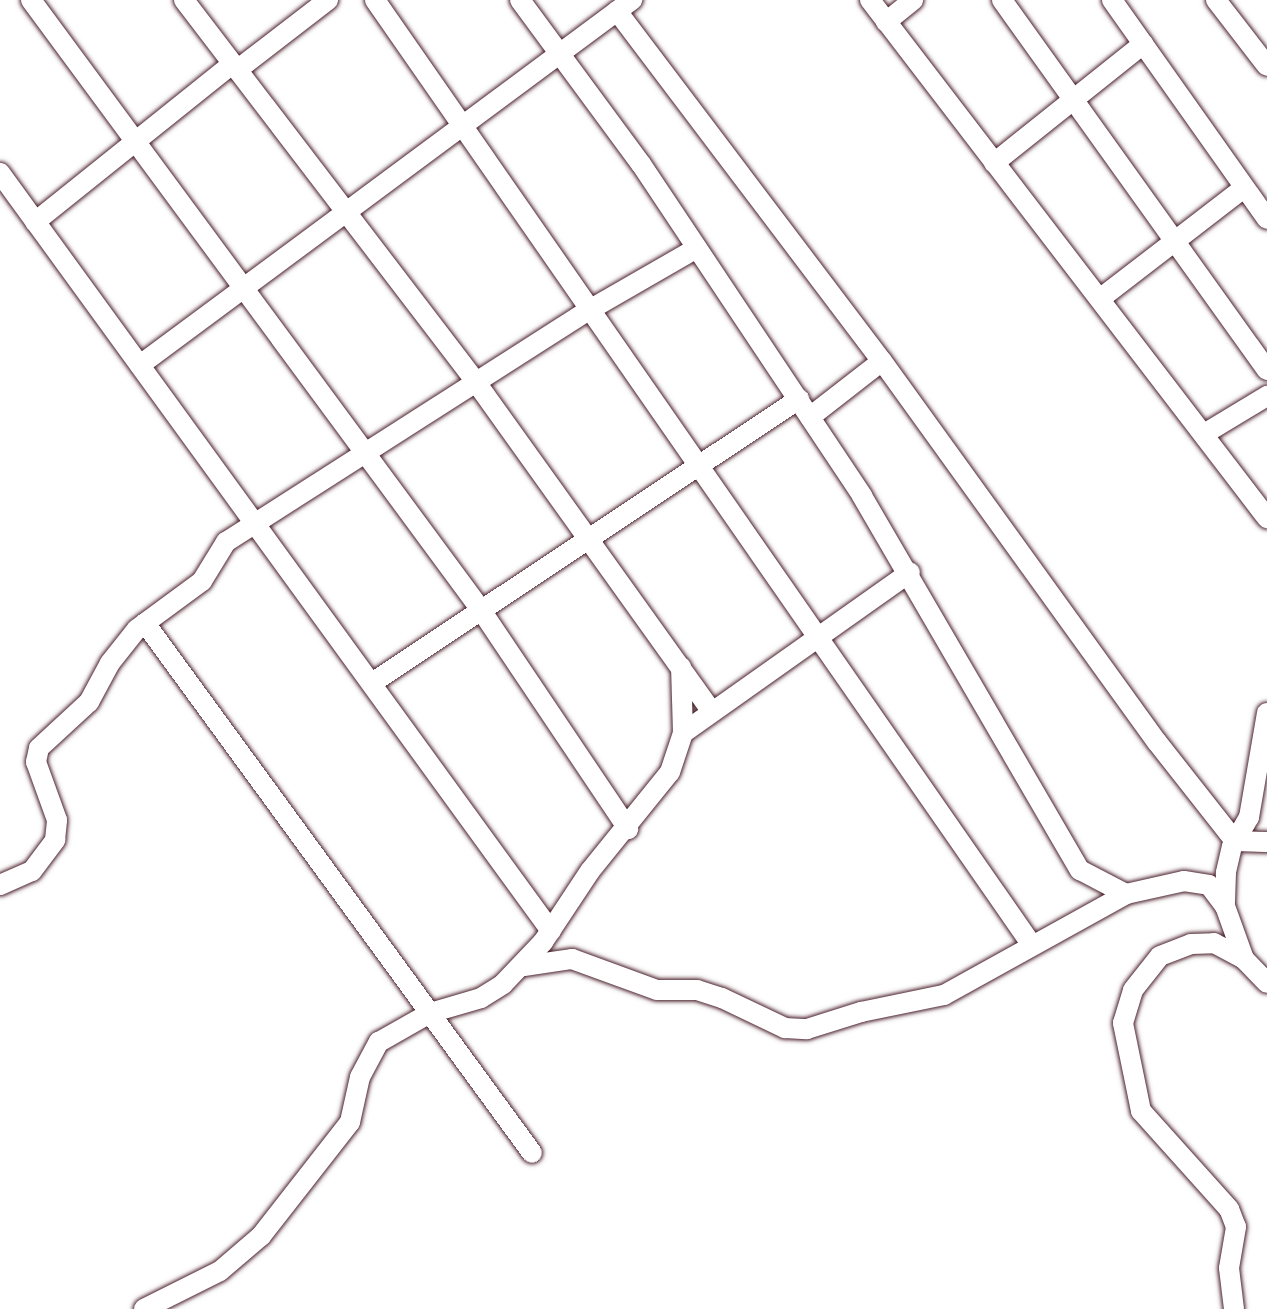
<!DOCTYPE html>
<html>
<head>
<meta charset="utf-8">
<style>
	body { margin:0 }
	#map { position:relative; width:1267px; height:1309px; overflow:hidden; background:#fff; font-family:"Patrick Hand",sans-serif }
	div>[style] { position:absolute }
	.roads { filter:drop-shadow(0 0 2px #4a1f2b) drop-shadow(0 0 2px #4a1f2b) }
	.minor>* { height:20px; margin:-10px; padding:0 10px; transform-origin:10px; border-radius:10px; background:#fff }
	span { translate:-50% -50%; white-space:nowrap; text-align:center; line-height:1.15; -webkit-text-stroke:7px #fff; paint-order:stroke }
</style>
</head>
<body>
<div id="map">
	<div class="roads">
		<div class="minor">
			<div style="left:31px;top:0;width:758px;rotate:53.58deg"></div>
			<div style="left:481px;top:610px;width:264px;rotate:56.1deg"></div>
			<div style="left:184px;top:0;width:484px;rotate:52.6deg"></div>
			<div style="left:478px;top:385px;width:398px;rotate:54.4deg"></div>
			<div style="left:375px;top:0;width:1150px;rotate:55.2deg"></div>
			<div style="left:520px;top:0;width:204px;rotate:53.6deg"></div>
			<div style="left:641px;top:164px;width:399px;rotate:56.3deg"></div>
			<div style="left:862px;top:496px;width:433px;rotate:59.8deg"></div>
			<div style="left:1080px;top:870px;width:52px;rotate:27.6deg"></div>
			<div style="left:870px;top:0;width:653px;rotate:52.53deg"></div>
			<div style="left:1002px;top:0;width:455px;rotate:54.4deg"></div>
			<div style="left:1112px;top:0;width:268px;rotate:54.7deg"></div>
			<div style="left:1216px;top:0;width:83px;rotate:52.3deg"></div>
			<div style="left:617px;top:11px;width:439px;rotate:52.9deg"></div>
			<div style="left:882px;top:361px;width:470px;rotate:54.2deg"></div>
			<div style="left:1157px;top:742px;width:126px;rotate:51.8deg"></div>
			<div style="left:1235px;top:841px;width:32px;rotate:2deg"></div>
			<div style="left:886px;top:22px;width:35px;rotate:-39deg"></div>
			<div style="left:237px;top:70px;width:115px;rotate:-37.6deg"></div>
			<div style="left:994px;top:163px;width:191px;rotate:-38.6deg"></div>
			<div style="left:0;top:173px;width:937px;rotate:53.99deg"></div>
			<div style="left:35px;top:222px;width:253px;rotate:-38.7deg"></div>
			<div style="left:1101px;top:298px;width:180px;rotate:-37.6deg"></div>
			<div style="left:140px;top:365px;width:613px;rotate:-36.57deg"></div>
			<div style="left:810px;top:417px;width:91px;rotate:-37.9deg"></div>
			<div style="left:1204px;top:434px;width:74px;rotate:-31.1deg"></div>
			<div style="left:145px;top:623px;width:656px;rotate:53.86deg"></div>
			<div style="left:372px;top:683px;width:513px;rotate:-33.63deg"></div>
			<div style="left:1267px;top:713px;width:106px;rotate:99.8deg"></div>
			<div style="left:1249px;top:817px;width:34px;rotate:120deg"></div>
			<div style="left:1232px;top:846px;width:28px;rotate:103deg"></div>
			<div style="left:1226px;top:873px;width:33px;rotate:92deg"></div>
			<div style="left:1225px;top:906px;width:56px;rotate:70.3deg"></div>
			<div style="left:1244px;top:959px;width:33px;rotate:46deg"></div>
			<div style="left:683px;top:733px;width:278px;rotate:-35.3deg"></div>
			<div style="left:0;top:885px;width:35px;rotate:-24deg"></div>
			<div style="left:32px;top:871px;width:39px;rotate:-53deg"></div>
			<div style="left:55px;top:840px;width:20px;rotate:-84deg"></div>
			<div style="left:57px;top:820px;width:62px;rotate:-109.9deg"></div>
			<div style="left:36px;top:762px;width:14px;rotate:-78deg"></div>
			<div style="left:39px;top:748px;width:68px;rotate:-42.6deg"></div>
			<div style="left:89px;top:702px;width:44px;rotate:-61.7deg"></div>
			<div style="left:110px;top:663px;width:43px;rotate:-51.5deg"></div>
			<div style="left:137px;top:629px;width:81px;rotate:-36.4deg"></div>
			<div style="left:202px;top:581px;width:46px;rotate:-58.4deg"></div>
			<div style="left:226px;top:542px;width:433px;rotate:-32.6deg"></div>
			<div style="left:591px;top:309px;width:122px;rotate:-29.9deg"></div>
			<div style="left:524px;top:966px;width:49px;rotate:-8.3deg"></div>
			<div style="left:572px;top:959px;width:90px;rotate:20deg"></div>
			<div style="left:657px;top:990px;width:40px"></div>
			<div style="left:697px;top:990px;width:26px;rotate:18deg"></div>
			<div style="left:722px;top:998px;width:70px;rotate:25.5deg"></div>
			<div style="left:785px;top:1028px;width:22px;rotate:3deg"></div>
			<div style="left:807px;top:1029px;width:57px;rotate:-17.5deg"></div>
			<div style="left:861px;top:1012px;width:85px;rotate:-11.6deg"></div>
			<div style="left:944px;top:995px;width:208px;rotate:-29deg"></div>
			<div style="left:1126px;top:894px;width:59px;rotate:-12.6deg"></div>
			<div style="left:1184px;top:881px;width:25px;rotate:9deg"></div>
			<div style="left:1209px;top:885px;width:26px;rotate:53deg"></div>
			<div style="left:144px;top:1309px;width:85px;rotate:-26.6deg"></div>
			<div style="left:220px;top:1271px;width:54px;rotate:-40.5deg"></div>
			<div style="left:261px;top:1236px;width:145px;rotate:-52deg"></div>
			<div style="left:350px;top:1122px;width:46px;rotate:-77.5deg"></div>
			<div style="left:360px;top:1077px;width:40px;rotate:-62deg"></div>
			<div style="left:379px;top:1042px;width:59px;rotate:-29.6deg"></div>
			<div style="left:430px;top:1013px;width:53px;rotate:-16.4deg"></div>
			<div style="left:481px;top:998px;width:26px;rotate:-32deg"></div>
			<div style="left:503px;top:984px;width:58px;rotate:-46.4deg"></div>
			<div style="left:543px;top:942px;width:85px;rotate:-56.5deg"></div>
			<div style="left:590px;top:871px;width:127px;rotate:-51.1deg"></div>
			<div style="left:670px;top:772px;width:41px;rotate:-71.6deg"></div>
			<div style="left:683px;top:733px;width:66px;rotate:-91.7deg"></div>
			<div style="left:1234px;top:1309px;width:41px;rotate:-97deg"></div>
			<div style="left:1229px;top:1268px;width:42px;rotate:-80.3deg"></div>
			<div style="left:1236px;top:1227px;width:19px;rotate:-111deg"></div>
			<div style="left:1229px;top:1209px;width:132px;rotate:-131.9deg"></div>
			<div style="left:1141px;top:1111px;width:90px;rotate:-101.6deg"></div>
			<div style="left:1123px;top:1023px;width:34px;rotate:-73deg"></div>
			<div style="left:1133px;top:990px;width:43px;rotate:-51.5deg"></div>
			<div style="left:1160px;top:956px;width:33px;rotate:-21deg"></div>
			<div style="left:1191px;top:944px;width:23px;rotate:-2deg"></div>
			<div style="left:1214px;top:943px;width:34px;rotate:28deg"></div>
		</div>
	</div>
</div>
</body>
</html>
